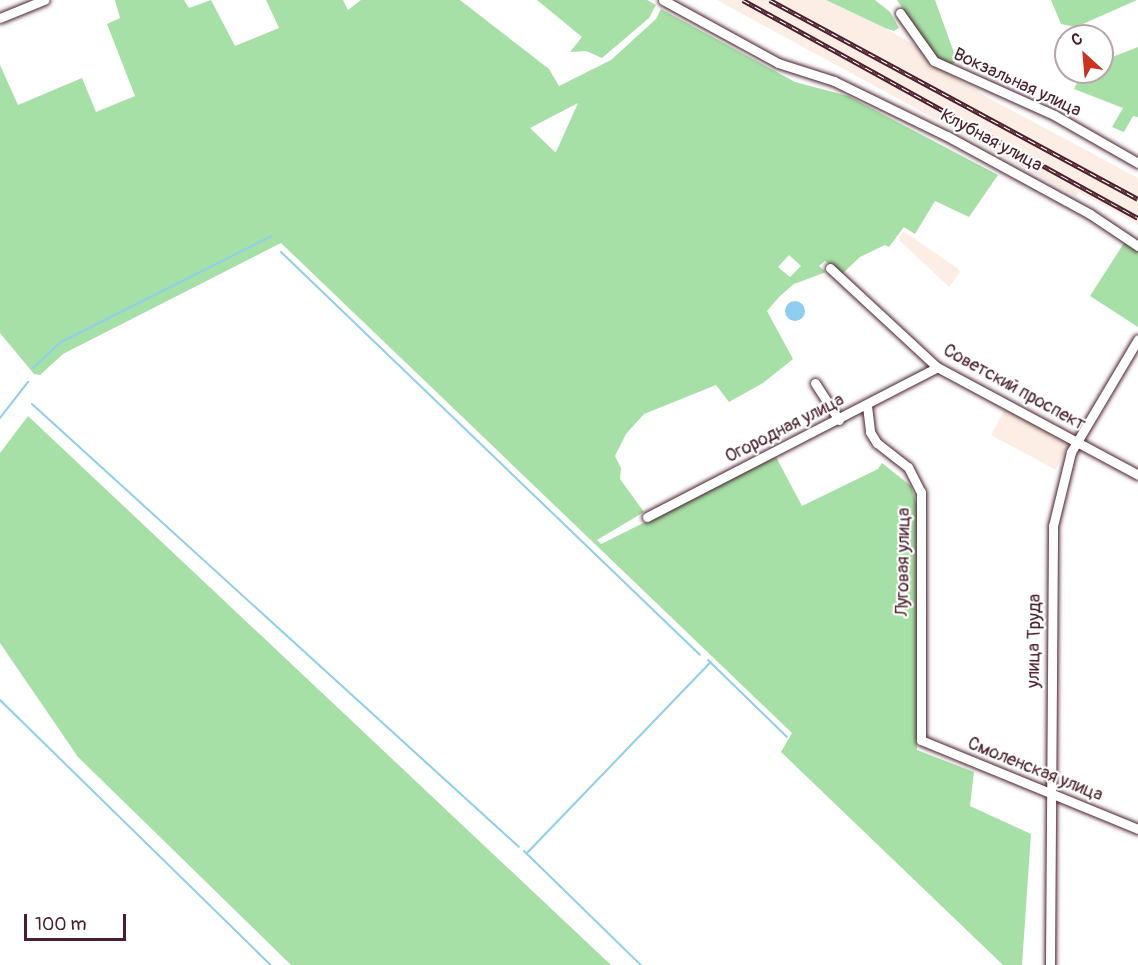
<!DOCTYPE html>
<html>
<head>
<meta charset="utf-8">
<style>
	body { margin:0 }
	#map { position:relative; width:1138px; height:965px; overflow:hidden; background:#fff; font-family:Pangolin,sans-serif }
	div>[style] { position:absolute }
	.built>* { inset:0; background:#fceee4; transform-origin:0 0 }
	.green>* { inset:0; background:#a6e0a6 }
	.water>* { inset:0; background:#8eceef }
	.round { border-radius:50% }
	.stream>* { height:2px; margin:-1px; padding:0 1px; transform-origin:1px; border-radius:1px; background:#8eceef }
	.roads { filter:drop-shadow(0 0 2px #4a1f2b) drop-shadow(0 0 2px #4a1f2b) }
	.minor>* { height:9px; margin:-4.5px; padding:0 4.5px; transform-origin:4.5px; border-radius:4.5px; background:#fff }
	.rail>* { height:4.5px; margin-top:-2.25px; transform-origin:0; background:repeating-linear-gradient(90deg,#fff 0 7px,#4a1f2b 0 14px); box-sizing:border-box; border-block:2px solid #4a1f2b }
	span { translate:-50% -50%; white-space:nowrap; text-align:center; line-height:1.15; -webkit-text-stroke:4.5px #fff; paint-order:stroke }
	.street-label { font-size:18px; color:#4a1f2b }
	.north { position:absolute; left:1054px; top:24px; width:60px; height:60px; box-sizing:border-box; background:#fff; border:2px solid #b7a5aa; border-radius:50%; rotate:334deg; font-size:16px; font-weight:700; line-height:24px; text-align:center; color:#4a1f2b }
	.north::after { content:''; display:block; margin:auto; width:21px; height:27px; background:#c8321e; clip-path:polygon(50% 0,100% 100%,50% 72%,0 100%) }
	.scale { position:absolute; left:24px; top:914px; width:102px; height:27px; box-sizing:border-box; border:3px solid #4a1f2b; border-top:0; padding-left:8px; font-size:18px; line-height:21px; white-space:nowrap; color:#4a1f2b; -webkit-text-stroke:4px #fff; paint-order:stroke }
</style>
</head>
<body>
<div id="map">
	<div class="built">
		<div style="clip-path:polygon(717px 0,826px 0,885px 28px,928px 53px,935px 65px,985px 96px,1138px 178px,1138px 225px,1079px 192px,1076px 196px)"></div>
		<div style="clip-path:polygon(903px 231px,957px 268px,960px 272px,949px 287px,898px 239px)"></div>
		<div style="left:1006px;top:407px;width:73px;height:32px;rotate:28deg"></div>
	</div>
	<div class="green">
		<div style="clip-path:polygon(evenodd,115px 0,184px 0,189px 8px,211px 0,235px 46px,279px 28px,266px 0,343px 0,348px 10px,361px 0,460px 0,549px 69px,559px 86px,611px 60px,656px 19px,661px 9px,795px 82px,848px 96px,998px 175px,969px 217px,935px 201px,915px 234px,904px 227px,889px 247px,885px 245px,860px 257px,842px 274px,825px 261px,819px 266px,826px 272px,794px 284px,779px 297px,767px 311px,793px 359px,763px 383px,729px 402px,716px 385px,644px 414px,626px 434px,615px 456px,621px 468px,620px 479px,644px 512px,597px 540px,601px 544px,776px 457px,802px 506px,878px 469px,882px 463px,911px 486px,918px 510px,917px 750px,974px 772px,970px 806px,1031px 834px,1022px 965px,1003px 965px,781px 752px,792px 733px,281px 243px,63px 354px,40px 375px,34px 374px,0 333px,0 65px,18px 105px,82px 78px,96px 112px,135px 96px,107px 24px,120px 18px,115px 0,578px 103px,556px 152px,555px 152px,530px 128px,578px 103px,115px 0,789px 255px,801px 266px,790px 277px,778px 267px,789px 255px)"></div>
		<div style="clip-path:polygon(537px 0,647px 0,656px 5px,649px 18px,602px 58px,586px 51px,570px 52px,582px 37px)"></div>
		<div style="clip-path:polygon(826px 0,875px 0,890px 12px,899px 28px,894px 31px,885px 28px)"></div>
		<div style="clip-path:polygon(897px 0,935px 0,957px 61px,950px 66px,936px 59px)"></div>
		<div style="clip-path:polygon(1051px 0,1137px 0,1076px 27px,1061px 24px)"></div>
		<div style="clip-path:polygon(1138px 47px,1138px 117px,1133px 116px,1124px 132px,1112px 127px,1123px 108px,1074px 89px,1082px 72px,1102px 72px,1102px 61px)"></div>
		<div style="clip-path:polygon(1124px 243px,1138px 252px,1138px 327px,1090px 296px)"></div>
		<div style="clip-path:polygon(28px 416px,611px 965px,291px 965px,78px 757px,0 643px,0 453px)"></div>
	</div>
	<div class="water">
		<div class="round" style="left:785px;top:301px;width:20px;height:20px"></div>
	</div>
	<div class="stream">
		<div style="left:281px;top:252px;width:581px;rotate:43.88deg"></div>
		<div style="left:33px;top:368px;width:38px;rotate:-43deg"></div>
		<div style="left:61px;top:342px;width:236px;rotate:-26.7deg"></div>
		<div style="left:32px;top:404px;width:658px;rotate:42.29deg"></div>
		<div style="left:0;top:418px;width:46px;rotate:-52.1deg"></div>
		<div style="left:708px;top:660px;width:110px;rotate:44.3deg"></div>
		<div style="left:0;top:700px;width:379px;rotate:44.4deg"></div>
		<div style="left:524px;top:851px;width:163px;rotate:44.3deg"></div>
		<div style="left:527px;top:853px;width:265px;rotate:-46.1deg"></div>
	</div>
	<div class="roads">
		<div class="minor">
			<div style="left:663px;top:0;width:131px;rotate:28.7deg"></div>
			<div style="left:778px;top:63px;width:59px;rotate:17.8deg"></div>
			<div style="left:834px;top:81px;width:126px;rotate:26deg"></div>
			<div style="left:947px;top:136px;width:163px;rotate:28.6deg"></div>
			<div style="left:1090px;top:214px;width:58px;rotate:33.7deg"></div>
			<div style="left:900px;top:13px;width:59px;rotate:54.7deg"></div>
			<div style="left:934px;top:61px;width:132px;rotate:24.2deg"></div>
			<div style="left:1054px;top:115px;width:97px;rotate:29.7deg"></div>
			<div style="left:0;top:18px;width:48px;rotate:-22.2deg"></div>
			<div style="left:830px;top:268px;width:146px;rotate:42.8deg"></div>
			<div style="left:937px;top:367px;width:228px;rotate:28.2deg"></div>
			<div style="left:815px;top:383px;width:44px;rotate:57deg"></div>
			<div style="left:867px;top:406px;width:26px;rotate:83deg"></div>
			<div style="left:870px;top:432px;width:13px;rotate:58deg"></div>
			<div style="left:877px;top:443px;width:39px;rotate:38deg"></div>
			<div style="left:908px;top:467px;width:28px;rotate:63deg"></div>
			<div style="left:921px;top:492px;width:248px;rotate:90deg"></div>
			<div style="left:921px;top:740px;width:235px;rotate:22.3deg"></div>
			<div style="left:647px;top:517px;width:326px;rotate:-27.3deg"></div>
			<div style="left:1050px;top:965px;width:439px;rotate:-89.6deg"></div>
			<div style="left:1053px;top:526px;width:76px;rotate:-76.3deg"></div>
			<div style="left:1071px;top:452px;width:131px;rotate:-59.3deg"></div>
		</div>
	</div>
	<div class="rail">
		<div style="left:743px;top:0;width:451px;rotate:28.9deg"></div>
		<div style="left:770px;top:0;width:418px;rotate:28.4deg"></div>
	</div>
	<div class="street-label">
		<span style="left:1017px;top:83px;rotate:25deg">Вокзальная улица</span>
		<span style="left:991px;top:141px;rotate:28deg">Клубная улица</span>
		<span style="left:1014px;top:388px;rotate:29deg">Советский проспект</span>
		<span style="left:785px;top:429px;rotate:-27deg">Огородная улица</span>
		<span style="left:904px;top:562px;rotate:-89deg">Луговая улица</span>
		<span style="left:1035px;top:641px;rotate:-89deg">улица Труда</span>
		<span style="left:1035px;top:770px;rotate:22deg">Смоленская улица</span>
	</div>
	<div class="north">С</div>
	<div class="scale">100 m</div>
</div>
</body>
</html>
